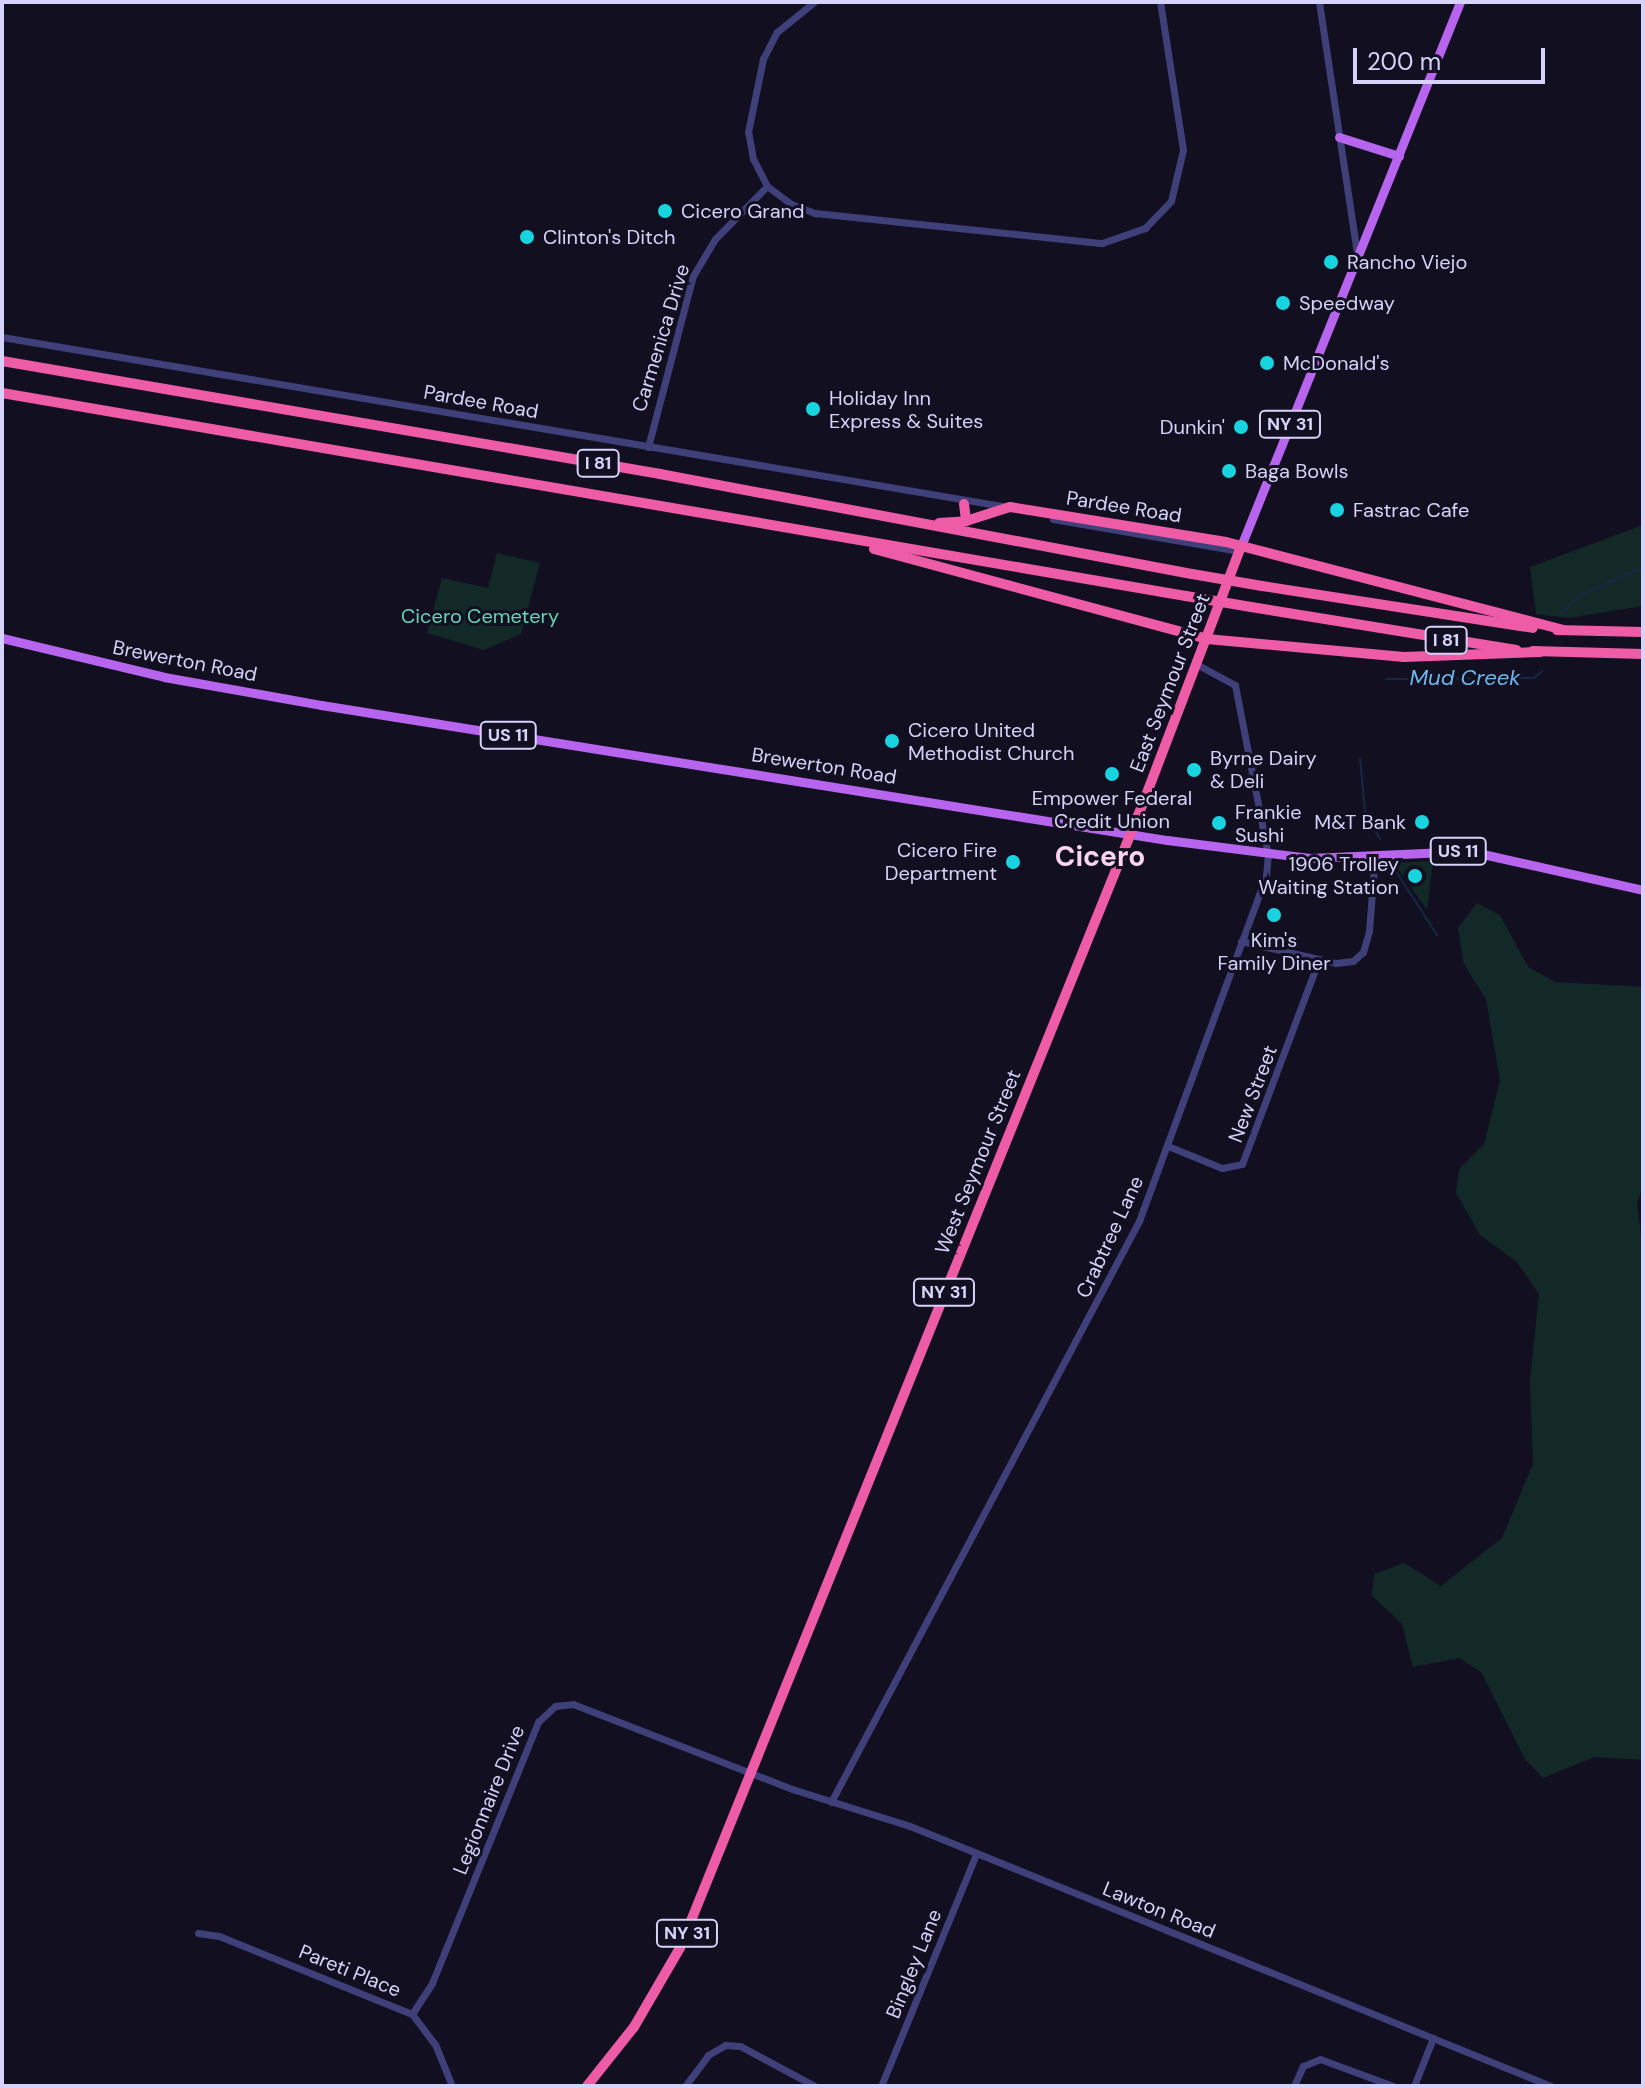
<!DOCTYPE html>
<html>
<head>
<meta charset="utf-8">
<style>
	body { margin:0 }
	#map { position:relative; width:1645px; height:2088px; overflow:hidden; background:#120f20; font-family:"DM Sans",sans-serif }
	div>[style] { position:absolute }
	.green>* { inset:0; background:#132928 }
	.stream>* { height:2px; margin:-1px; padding:0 1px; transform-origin:1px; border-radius:1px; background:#142945 }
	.minor>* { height:7px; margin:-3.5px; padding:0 3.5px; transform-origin:3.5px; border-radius:3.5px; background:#3f3f7a }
	.major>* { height:9px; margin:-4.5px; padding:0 4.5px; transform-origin:4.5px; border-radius:4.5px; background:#b765ef }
	.highway>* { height:10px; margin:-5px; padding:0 5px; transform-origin:5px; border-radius:5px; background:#ee5ba6 }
	.highway-bridge>* { height:10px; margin:-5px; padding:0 5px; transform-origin:5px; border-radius:5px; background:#ee5ba6 }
	.dots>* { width:22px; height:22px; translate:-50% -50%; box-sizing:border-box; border:4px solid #120f20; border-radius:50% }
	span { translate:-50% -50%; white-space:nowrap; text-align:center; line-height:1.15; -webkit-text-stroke:6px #120f20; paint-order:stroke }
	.shield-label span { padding:2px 6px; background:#120f20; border:2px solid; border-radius:6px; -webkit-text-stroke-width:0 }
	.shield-label { font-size:18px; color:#d6d3fa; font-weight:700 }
	.poi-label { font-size:20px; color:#d6d3fa }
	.left { translate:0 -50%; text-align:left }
	.right { translate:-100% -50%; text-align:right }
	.street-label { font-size:20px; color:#d6d3fa }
	.park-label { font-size:20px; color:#67d2b4 }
	.water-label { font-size:22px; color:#6cb7ef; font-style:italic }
	.district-label { font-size:28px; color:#fbd5ee; font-weight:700 }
	.frame { position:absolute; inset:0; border:4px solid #d6d3fa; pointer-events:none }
	.scale { position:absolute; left:1353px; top:48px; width:192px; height:36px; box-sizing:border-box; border:4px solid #d6d3fa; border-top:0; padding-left:10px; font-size:24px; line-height:28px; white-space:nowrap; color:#d6d3fa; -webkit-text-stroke:6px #120f20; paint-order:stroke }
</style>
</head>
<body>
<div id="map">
	<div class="green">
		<div style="clip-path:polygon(1643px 525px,1643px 606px,1568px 618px,1536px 614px,1530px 567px)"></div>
		<div style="clip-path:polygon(497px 553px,540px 563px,521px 634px,484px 650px,427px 633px,442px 578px,488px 588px)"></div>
		<div style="clip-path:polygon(1433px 861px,1427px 910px,1394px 863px)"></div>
		<div style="clip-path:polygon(1477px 903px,1500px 915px,1528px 967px,1555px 982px,1643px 987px,1643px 1187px,1637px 1202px,1643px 1253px,1643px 1760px,1594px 1757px,1543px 1778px,1525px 1759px,1481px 1672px,1459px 1658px,1413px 1667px,1402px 1624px,1372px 1596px,1374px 1574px,1404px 1563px,1441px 1586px,1502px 1538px,1533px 1464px,1530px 1381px,1539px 1294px,1517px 1262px,1480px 1235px,1456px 1193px,1459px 1169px,1484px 1144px,1500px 1080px,1486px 999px,1464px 964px,1458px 928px)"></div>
	</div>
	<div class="stream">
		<div style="left:1561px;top:614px;width:25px;rotate:-45deg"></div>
		<div style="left:1579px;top:596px;width:70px;rotate:-24.4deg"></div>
		<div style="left:1386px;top:679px;width:148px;rotate:-0.4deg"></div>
		<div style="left:1534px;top:678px;width:11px;rotate:-41deg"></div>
		<div style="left:1360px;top:758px;width:53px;rotate:84.6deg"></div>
		<div style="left:1365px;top:811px;width:32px;rotate:62deg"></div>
		<div style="left:1394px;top:868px;width:80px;rotate:57.3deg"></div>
	</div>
	<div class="minor">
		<div style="left:1319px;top:2px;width:254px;rotate:81.4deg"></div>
		<div style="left:767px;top:186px;width:30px;rotate:37deg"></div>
		<div style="left:791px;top:204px;width:26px;rotate:21deg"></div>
		<div style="left:815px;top:213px;width:289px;rotate:6deg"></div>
		<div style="left:1102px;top:243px;width:46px;rotate:-19.2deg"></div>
		<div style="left:1145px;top:228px;width:37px;rotate:-46deg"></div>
		<div style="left:1171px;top:201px;width:52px;rotate:-76.8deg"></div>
		<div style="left:1183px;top:150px;width:150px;rotate:-98.8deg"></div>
		<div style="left:2px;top:337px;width:1020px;rotate:9.59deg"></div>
		<div style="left:648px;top:447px;width:177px;rotate:-75.3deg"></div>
		<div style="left:693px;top:276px;width:43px;rotate:-59.3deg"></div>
		<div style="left:715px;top:239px;width:74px;rotate:-45.5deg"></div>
		<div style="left:767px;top:186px;width:30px;rotate:-117deg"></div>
		<div style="left:753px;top:159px;width:27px;rotate:-100deg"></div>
		<div style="left:748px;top:132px;width:75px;rotate:-78.4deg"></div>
		<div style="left:763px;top:59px;width:30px;rotate:-63deg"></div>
		<div style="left:777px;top:32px;width:48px;rotate:-39deg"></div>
		<div style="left:1053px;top:519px;width:189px;rotate:9.8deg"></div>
		<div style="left:1241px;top:941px;width:98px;rotate:13deg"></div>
		<div style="left:1336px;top:963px;width:17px;rotate:-7deg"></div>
		<div style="left:1353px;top:961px;width:13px;rotate:-42deg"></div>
		<div style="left:1363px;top:952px;width:22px;rotate:-74deg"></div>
		<div style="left:1369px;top:931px;width:77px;rotate:-85.5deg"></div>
		<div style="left:1168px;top:1146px;width:58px;rotate:22.2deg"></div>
		<div style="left:1222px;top:1168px;width:20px;rotate:-11deg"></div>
		<div style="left:1242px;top:1164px;width:219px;rotate:-69.4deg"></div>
		<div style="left:831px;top:1802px;width:658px;rotate:-62.07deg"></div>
		<div style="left:1139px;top:1221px;width:368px;rotate:-69.8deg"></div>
		<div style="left:1266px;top:876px;width:21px;rotate:-85deg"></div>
		<div style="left:1268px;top:855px;width:173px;rotate:-101deg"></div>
		<div style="left:1235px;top:685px;width:42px;rotate:-151.6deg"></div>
		<div style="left:198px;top:1933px;width:21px;rotate:8deg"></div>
		<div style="left:219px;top:1936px;width:208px;rotate:22deg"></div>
		<div style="left:412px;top:2014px;width:38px;rotate:53deg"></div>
		<div style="left:435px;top:2044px;width:45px;rotate:68deg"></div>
		<div style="left:412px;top:2014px;width:37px;rotate:-57deg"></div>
		<div style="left:432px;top:1983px;width:282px;rotate:-67.9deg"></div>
		<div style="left:538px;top:1722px;width:23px;rotate:-43deg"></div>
		<div style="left:555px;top:1706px;width:18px;rotate:-6deg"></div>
		<div style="left:573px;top:1704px;width:235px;rotate:21.2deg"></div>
		<div style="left:792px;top:1789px;width:124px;rotate:17.4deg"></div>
		<div style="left:910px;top:1826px;width:692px;rotate:22.08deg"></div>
		<div style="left:685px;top:2086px;width:39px;rotate:-53deg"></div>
		<div style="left:708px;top:2055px;width:20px;rotate:-30deg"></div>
		<div style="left:725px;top:2045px;width:15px;rotate:4deg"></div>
		<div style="left:740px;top:2046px;width:85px;rotate:28.1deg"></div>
		<div style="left:881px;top:2086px;width:251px;rotate:-67.7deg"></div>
		<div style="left:1294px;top:2086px;width:22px;rotate:-66deg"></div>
		<div style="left:1303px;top:2066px;width:18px;rotate:-22deg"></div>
		<div style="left:1320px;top:2059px;width:78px;rotate:20.3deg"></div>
		<div style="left:1414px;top:2086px;width:52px;rotate:-68.4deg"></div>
	</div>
	<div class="major">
		<div style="left:1339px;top:137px;width:63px;rotate:17.6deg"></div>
		<div style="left:1241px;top:546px;width:586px;rotate:-68.07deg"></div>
		<div style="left:2px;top:638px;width:167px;rotate:13.5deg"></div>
		<div style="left:164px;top:677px;width:159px;rotate:10.1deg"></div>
		<div style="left:321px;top:705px;width:857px;rotate:9.07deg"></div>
		<div style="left:1167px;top:840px;width:144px;rotate:7.2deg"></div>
		<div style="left:1310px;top:858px;width:159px;rotate:-2.5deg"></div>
		<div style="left:1469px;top:851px;width:178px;rotate:12.6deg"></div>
	</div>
	<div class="highway">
		<div style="left:2px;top:361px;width:668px;rotate:9.74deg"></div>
		<div style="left:660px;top:474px;width:541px;rotate:10.65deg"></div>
		<div style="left:2px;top:393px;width:1201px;rotate:9.73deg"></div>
		<div style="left:964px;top:504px;width:17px;rotate:83deg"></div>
		<div style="left:939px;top:523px;width:27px;rotate:-4deg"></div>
		<div style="left:966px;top:521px;width:46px;rotate:-17.7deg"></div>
		<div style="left:1010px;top:507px;width:219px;rotate:9.2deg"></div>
		<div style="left:1226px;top:542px;width:349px;rotate:14.6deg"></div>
		<div style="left:874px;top:549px;width:345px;rotate:15.1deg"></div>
		<div style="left:1207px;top:639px;width:198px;rotate:5.2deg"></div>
		<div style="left:1404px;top:657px;width:136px;rotate:-2.1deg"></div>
		<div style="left:1262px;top:586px;width:274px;rotate:8.8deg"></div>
		<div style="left:1251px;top:607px;width:269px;rotate:9.2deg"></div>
		<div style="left:1557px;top:630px;width:86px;rotate:1.3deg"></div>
		<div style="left:1533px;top:651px;width:110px;rotate:1.6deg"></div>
		<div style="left:587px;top:2086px;width:75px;rotate:-51.5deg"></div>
		<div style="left:634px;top:2027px;width:91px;rotate:-59.8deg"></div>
		<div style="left:680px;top:1948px;width:1240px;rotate:-67.98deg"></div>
		<div style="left:1145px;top:798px;width:270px;rotate:-69.1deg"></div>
	</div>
	<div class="highway-bridge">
		<div style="left:1192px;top:574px;width:71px;rotate:9.7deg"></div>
		<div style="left:1186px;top:596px;width:66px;rotate:9.6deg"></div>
	</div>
	<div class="dots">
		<div style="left:665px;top:211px;background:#18d4e1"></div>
		<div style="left:527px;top:237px;background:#18d4e1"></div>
		<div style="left:1331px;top:262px;background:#18d4e1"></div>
		<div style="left:1283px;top:303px;background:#18d4e1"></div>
		<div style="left:1267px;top:363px;background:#18d4e1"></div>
		<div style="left:813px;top:409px;background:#18d4e1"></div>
		<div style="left:1241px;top:427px;background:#18d4e1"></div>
		<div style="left:1229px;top:471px;background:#18d4e1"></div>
		<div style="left:1337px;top:510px;background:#18d4e1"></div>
		<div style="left:892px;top:741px;background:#18d4e1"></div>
		<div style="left:1194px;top:770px;background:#18d4e1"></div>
		<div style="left:1112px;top:774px;background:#18d4e1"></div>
		<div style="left:1422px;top:822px;background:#18d4e1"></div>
		<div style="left:1219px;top:823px;background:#18d4e1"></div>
		<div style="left:1013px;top:862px;background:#18d4e1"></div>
		<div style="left:1415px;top:876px;background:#18d4e1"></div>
		<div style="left:1274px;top:915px;background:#18d4e1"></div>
	</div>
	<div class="shield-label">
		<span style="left:1290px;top:424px">NY 31</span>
		<span style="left:598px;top:463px">I 81</span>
		<span style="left:1446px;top:640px">I 81</span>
		<span style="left:508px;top:735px">US 11</span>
		<span style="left:1458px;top:851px">US 11</span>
		<span style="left:944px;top:1292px">NY 31</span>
		<span style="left:687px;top:1933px">NY 31</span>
	</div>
	<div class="poi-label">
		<span class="left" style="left:681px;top:211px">Cicero Grand</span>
		<span class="left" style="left:543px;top:237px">Clinton's Ditch</span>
		<span class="left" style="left:1347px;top:262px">Rancho Viejo</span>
		<span class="left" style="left:1299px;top:303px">Speedway</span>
		<span class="left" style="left:1283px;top:363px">McDonald's</span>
		<span class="left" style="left:829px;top:410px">Holiday Inn<br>Express &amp; Suites</span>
		<span class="right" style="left:1225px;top:427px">Dunkin'</span>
		<span class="left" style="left:1245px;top:471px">Baga Bowls</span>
		<span class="left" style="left:1353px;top:510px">Fastrac Cafe</span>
		<span class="left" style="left:908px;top:742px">Cicero United<br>Methodist Church</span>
		<span class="left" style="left:1210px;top:770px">Byrne Dairy<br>&amp; Deli</span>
		<span style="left:1112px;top:810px">Empower Federal<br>Credit Union</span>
		<span class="left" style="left:1235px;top:824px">Frankie<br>Sushi</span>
		<span class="right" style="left:1406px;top:822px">M&amp;T Bank</span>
		<span class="right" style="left:997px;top:862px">Cicero Fire<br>Department</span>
		<span class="right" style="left:1399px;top:876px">1906 Trolley<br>Waiting Station</span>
		<span style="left:1274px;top:952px">Kim's<br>Family Diner</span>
	</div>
	<div class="street-label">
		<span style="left:661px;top:338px;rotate:-73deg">Carmenica Drive</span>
		<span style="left:481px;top:402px;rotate:10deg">Pardee Road</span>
		<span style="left:1124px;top:507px;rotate:9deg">Pardee Road</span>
		<span style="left:185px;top:661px;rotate:11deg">Brewerton Road</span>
		<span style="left:1170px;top:683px;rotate:-69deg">East Seymour Street</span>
		<span style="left:824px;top:766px;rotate:9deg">Brewerton Road</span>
		<span style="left:1253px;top:1094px;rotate:-69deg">New Street</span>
		<span style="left:978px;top:1162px;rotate:-68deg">West Seymour Street</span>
		<span style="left:1110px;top:1237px;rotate:-65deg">Crabtree Lane</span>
		<span style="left:489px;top:1800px;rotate:-68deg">Legionnaire Drive</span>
		<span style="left:1159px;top:1910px;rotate:22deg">Lawton Road</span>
		<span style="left:914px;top:1964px;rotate:-68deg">Bingley Lane</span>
		<span style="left:350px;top:1971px;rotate:22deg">Pareti Place</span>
	</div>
	<div class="park-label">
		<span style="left:480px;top:616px">Cicero Cemetery</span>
	</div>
	<div class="water-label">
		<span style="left:1465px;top:678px">Mud Creek</span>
	</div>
	<div class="district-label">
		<span style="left:1100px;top:857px">Cicero</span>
	</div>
	<div class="frame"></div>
	<div class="scale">200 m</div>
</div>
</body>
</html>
